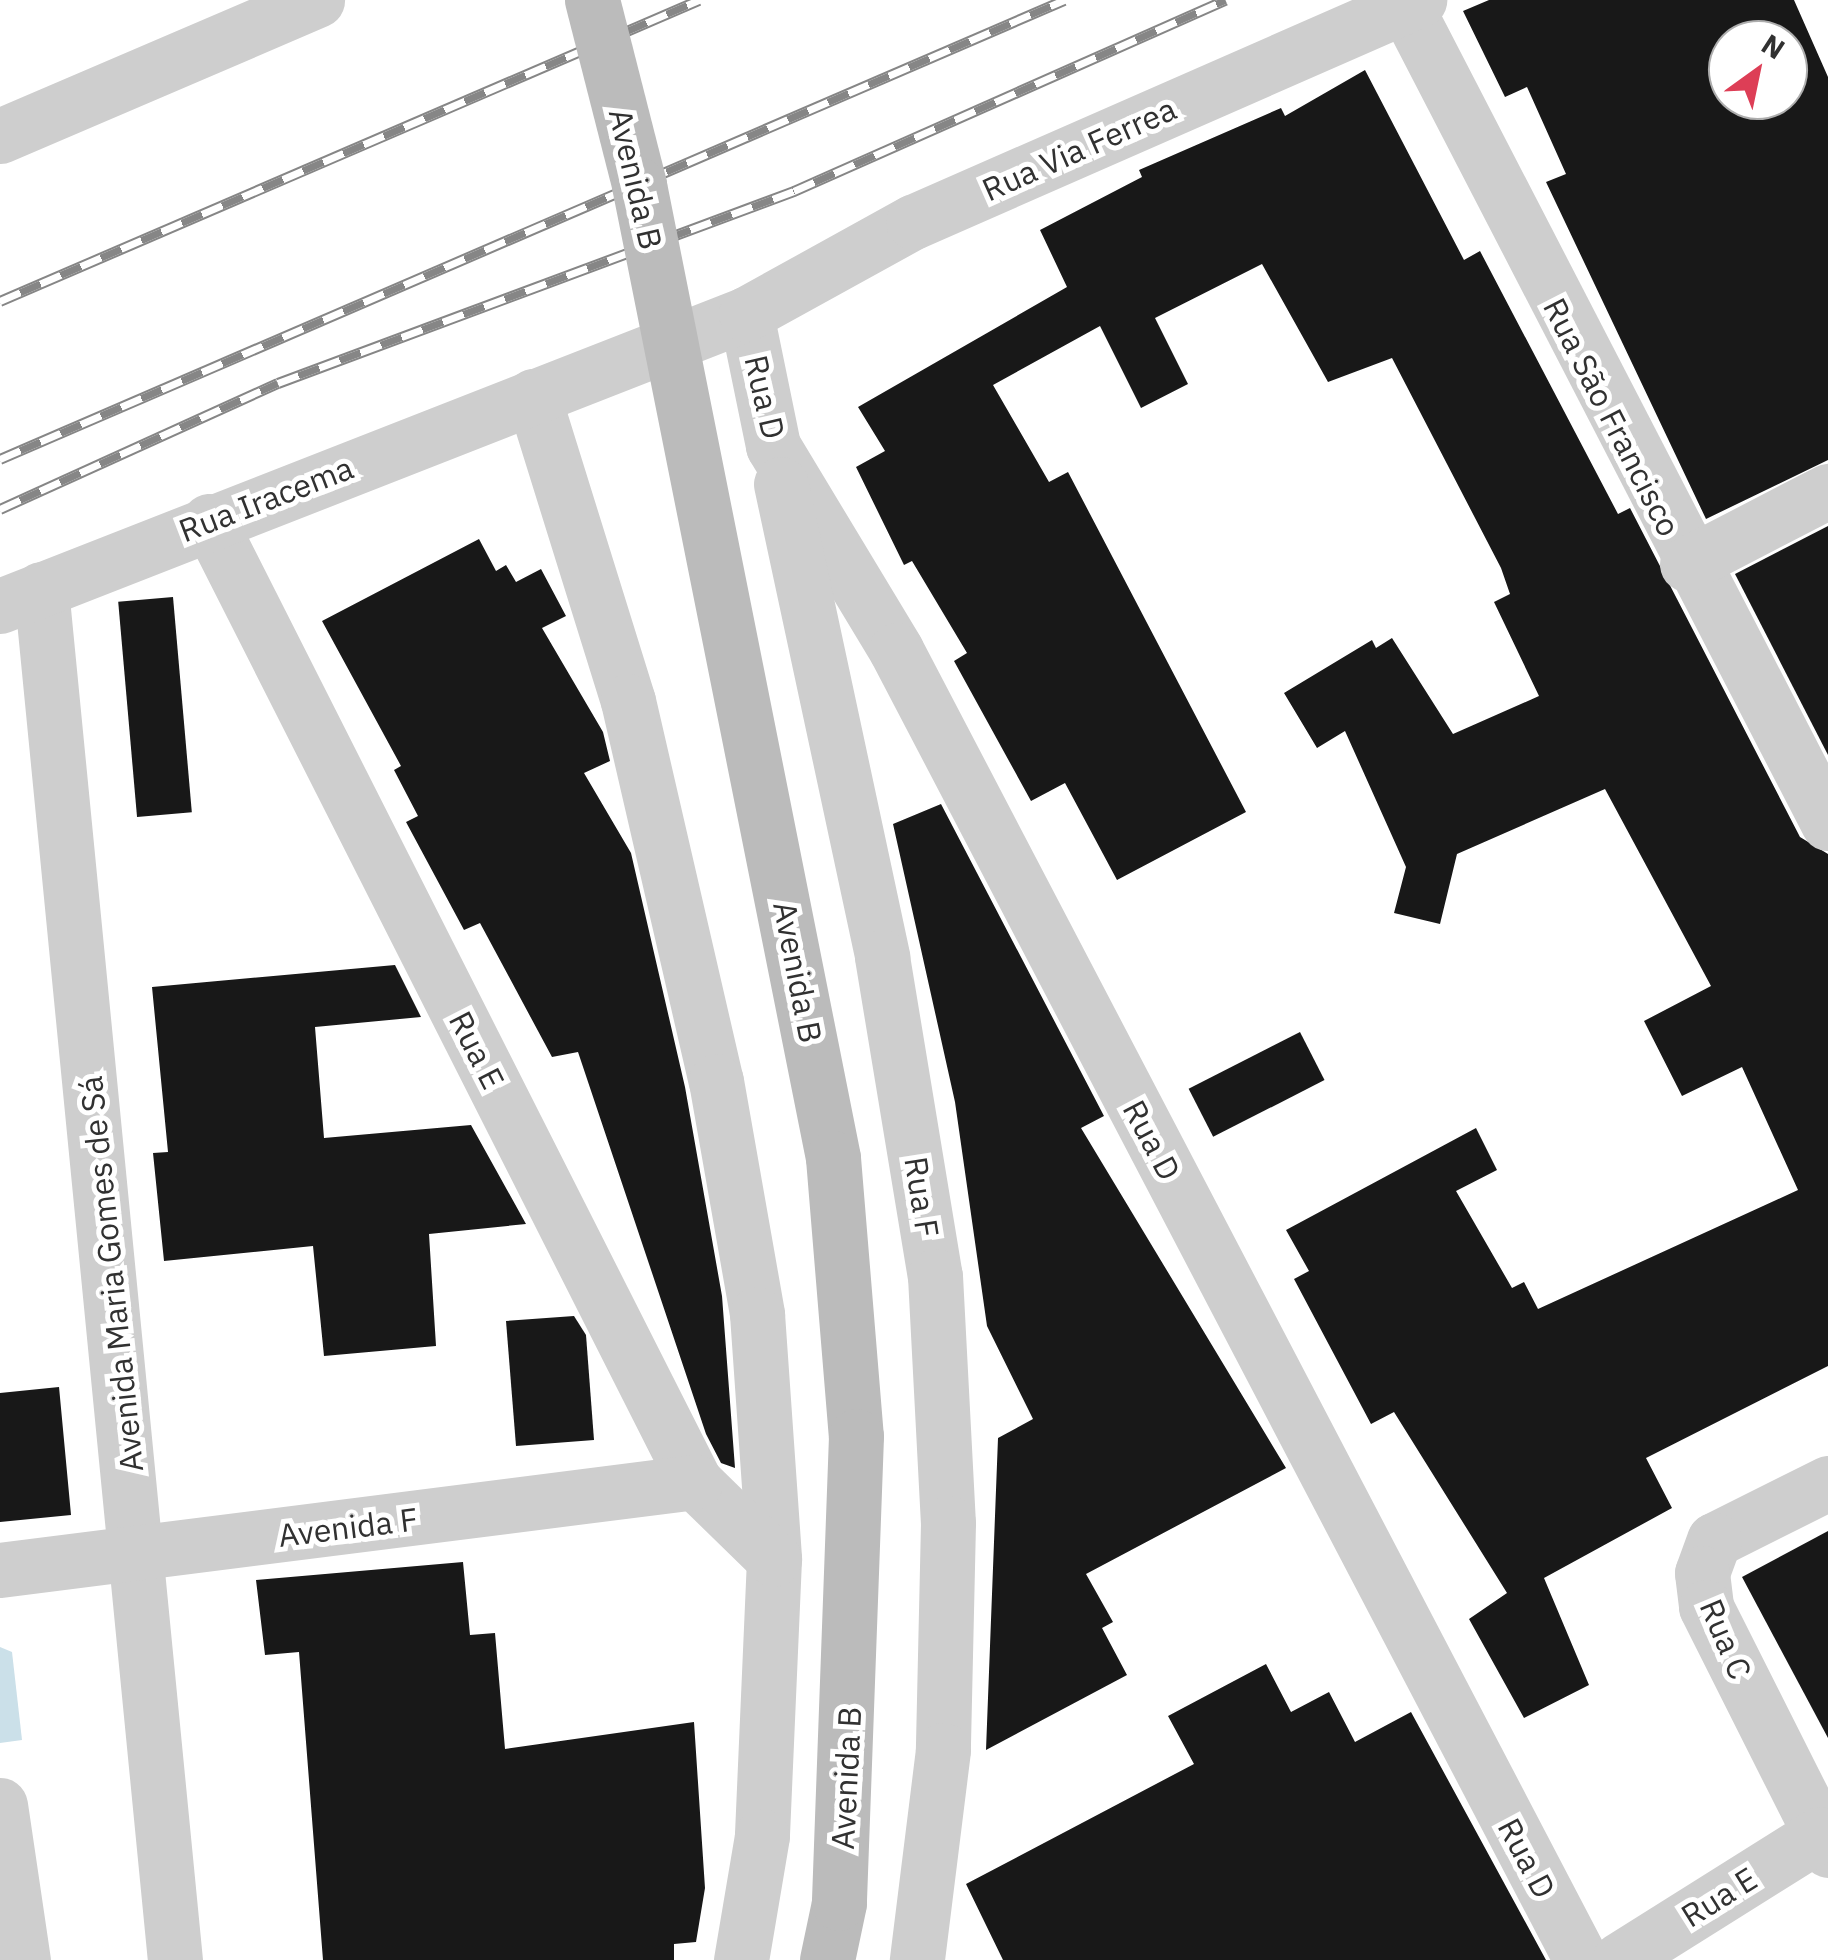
<!DOCTYPE html>
<html>
<head>
<meta charset="utf-8">
<style>
	body { margin:0 }
	#map { position:relative; width:1828px; height:1960px; overflow:hidden; background:#fff; font-family:"IBM Plex Sans",sans-serif }
	div>[style] { position:absolute }
	.water>* { inset:0; background:#cbe0e9 }
	.building>* { inset:0; background:#181818; transform-origin:0 0 }
	.street>* { height:55px; margin:-27.5px; padding:0 27.5px; transform-origin:27.5px; border-radius:27.5px; background:#cecece }
	.secondary>* { height:55px; margin:-27.5px; padding:0 27.5px; transform-origin:27.5px; border-radius:27.5px; background:#bbb }
	.rail>* { height:11px; margin-top:-5.5px; transform-origin:0; background:repeating-linear-gradient(90deg,#fff 0 22px,#868686 0 44px); box-sizing:border-box; border-block:2px solid #868686 }
	.secondary-bridge>* { height:55px; margin:-27.5px; padding:0 27.5px; transform-origin:27.5px; border-radius:27.5px; background:#bbb }
	span { translate:-50% -50%; white-space:nowrap; text-align:center; line-height:1.15; -webkit-text-stroke:10px #fff; paint-order:stroke }
	.street-label { font-size:32px; color:#313131 }
	.north { position:absolute; left:1708px; top:20px; width:100px; height:100px; box-sizing:border-box; background:#fff; border:2px solid #adadad; border-radius:50%; rotate:33deg; font-size:28px; font-weight:700; line-height:40px; text-align:center; color:#313131 }
	.north::after { content:''; display:block; margin:auto; width:35px; height:45px; background:#dd3e56; clip-path:polygon(50% 0,100% 100%,50% 72%,0 100%) }
</style>
</head>
<body>
<div id="map">
	<div class="water">
		<div style="clip-path:polygon(0 1647px,12px 1652px,22px 1740px,0 1743px)"></div>
	</div>
	<div class="building">
		<div style="clip-path:polygon(evenodd,1489px 0,1794px 0,1828px 77px,1828px 460px,1706px 519px,1546px 182px,1566px 174px,1527px 87px,1505px 97px,1463px 11px,1489px 0,1728px 40px,1788px 40px,1788px 100px,1728px 100px,1728px 40px)"></div>
		<div style="clip-path:polygon(1365px 70px,1464px 260px,1480px 251px,1618px 514px,1630px 508px,1800px 837px,1828px 854px,1828px 1366px,1646px 1458px,1672px 1508px,1544px 1578px,1589px 1685px,1524px 1718px,1469px 1619px,1507px 1593px,1394px 1412px,1371px 1424px,1294px 1279px,1309px 1271px,1286px 1230px,1476px 1128px,1497px 1170px,1456px 1191px,1512px 1288px,1524px 1282px,1538px 1309px,1798px 1190px,1742px 1067px,1682px 1096px,1644px 1021px,1711px 986px,1605px 789px,1457px 854px,1440px 924px,1394px 913px,1406px 867px,1345px 731px,1317px 748px,1284px 693px,1372px 640px,1376px 648px,1392px 638px,1453px 734px,1539px 696px,1494px 602px,1510px 594px,1501px 568px,1392px 358px,1328px 382px,1262px 264px,1155px 318px,1188px 384px,1141px 408px,1100px 326px,993px 385px,1049px 482px,1068px 472px,1246px 812px,1117px 880px,1065px 783px,1031px 801px,954px 661px,967px 653px,912px 561px,904px 565px,856px 467px,885px 451px,858px 407px,1067px 287px,1040px 230px,1142px 177px,1139px 170px,1281px 108px,1285px 116px)"></div>
		<div style="clip-path:polygon(1828px 526px,1828px 755px,1735px 574px)"></div>
		<div style="clip-path:polygon(479px 539px,496px 571px,506px 565px,516px 582px,541px 569px,566px 616px,542px 628px,603px 732px,610px 761px,584px 773px,631px 853px,685px 1087px,722px 1296px,735px 1468px,721px 1463px,706px 1434px,578px 1052px,552px 1057px,480px 923px,464px 930px,406px 822px,418px 816px,394px 770px,401px 766px,322px 621px)"></div>
		<div style="left:173px;top:597px;width:216px;height:55px;rotate:85deg"></div>
		<div style="clip-path:polygon(941px 804px,1104px 1116px,1081px 1128px,1286px 1468px,1086px 1574px,1113px 1622px,1102px 1628px,1127px 1675px,986px 1750px,998px 1438px,1033px 1419px,987px 1326px,955px 1102px,893px 824px)"></div>
		<div style="clip-path:polygon(395px 965px,421px 1017px,315px 1027px,324px 1138px,471px 1125px,526px 1224px,429px 1234px,436px 1346px,324px 1356px,313px 1246px,164px 1261px,153px 1153px,168px 1152px,152px 987px)"></div>
		<div style="left:1300px;top:1032px;width:54px;height:125px;rotate:63deg"></div>
		<div style="clip-path:polygon(574px 1316px,586px 1335px,594px 1440px,516px 1446px,506px 1321px)"></div>
		<div style="clip-path:polygon(59px 1387px,71px 1515px,0 1522px,0 1393px)"></div>
		<div style="clip-path:polygon(1828px 1531px,1828px 1738px,1742px 1577px)"></div>
		<div style="clip-path:polygon(463px 1562px,470px 1635px,495px 1633px,505px 1749px,694px 1722px,705px 1888px,696px 1942px,674px 1944px,674px 1960px,323px 1960px,299px 1652px,265px 1655px,256px 1580px)"></div>
		<div style="clip-path:polygon(1266px 1664px,1291px 1712px,1329px 1692px,1355px 1742px,1411px 1712px,1546px 1960px,1003px 1960px,966px 1884px,1194px 1764px,1168px 1716px)"></div>
	</div>
	<div class="street">
		<div style="left:1405px;top:5px;width:921px;rotate:62.66deg"></div>
		<div style="left:0;top:136px;width:345px;rotate:-23.2deg"></div>
		<div style="left:746px;top:314px;width:135px;rotate:78.4deg"></div>
		<div style="left:773px;top:446px;width:238px;rotate:58.9deg"></div>
		<div style="left:896px;top:650px;width:1478px;rotate:62.39deg"></div>
		<div style="left:533px;top:396px;width:319px;rotate:72.7deg"></div>
		<div style="left:628px;top:701px;width:390px;rotate:77deg"></div>
		<div style="left:716px;top:1081px;width:237px;rotate:80deg"></div>
		<div style="left:757px;top:1314px;width:246px;rotate:86deg"></div>
		<div style="left:774px;top:1559px;width:277px;rotate:92.5deg"></div>
		<div style="left:762px;top:1836px;width:126px;rotate:99.6deg"></div>
		<div style="left:781px;top:484px;width:484px;rotate:77.9deg"></div>
		<div style="left:882px;top:957px;width:323px;rotate:80.6deg"></div>
		<div style="left:935px;top:1276px;width:247px;rotate:87deg"></div>
		<div style="left:948px;top:1523px;width:227px;rotate:91.3deg"></div>
		<div style="left:943px;top:1750px;width:212px;rotate:97.1deg"></div>
		<div style="left:209px;top:521px;width:1077px;rotate:63.17deg"></div>
		<div style="left:695px;top:1482px;width:110px;rotate:44.3deg"></div>
		<div style="left:1687px;top:564px;width:159px;rotate:-27.4deg"></div>
		<div style="left:41px;top:589px;width:1378px;rotate:84.42deg"></div>
		<div style="left:0;top:606px;width:801px;rotate:-21.38deg"></div>
		<div style="left:746px;top:314px;width:191px;rotate:-28.9deg"></div>
		<div style="left:913px;top:222px;width:553px;rotate:-23.69deg"></div>
		<div style="left:1828px;top:1483px;width:127px;rotate:153.4deg"></div>
		<div style="left:1714px;top:1540px;width:35px;rotate:110deg"></div>
		<div style="left:1702px;top:1573px;width:34px;rotate:83deg"></div>
		<div style="left:1706px;top:1607px;width:272px;rotate:63.3deg"></div>
		<div style="left:0;top:1570px;width:701px;rotate:-7.22deg"></div>
		<div style="left:0;top:1805px;width:157px;rotate:81.6deg"></div>
		<div style="left:1619px;top:1960px;width:237px;rotate:-32.1deg"></div>
	</div>
	<div class="secondary">
		<div style="left:827px;top:1960px;width:58px;rotate:-78.1deg"></div>
	</div>
	<div class="rail">
		<div style="left:0;top:301px;width:761px;rotate:-23.3deg"></div>
		<div style="left:0;top:459px;width:1159px;rotate:-23.33deg"></div>
		<div style="left:0;top:509px;width:305px;rotate:-24.4deg"></div>
		<div style="left:278px;top:383px;width:551px;rotate:-20.41deg"></div>
		<div style="left:794px;top:191px;width:472px;rotate:-23.9deg"></div>
	</div>
	<div class="secondary-bridge">
		<div style="left:592px;top:0;width:191px;rotate:75.7deg"></div>
		<div style="left:639px;top:185px;width:992px;rotate:78.72deg"></div>
		<div style="left:833px;top:1158px;width:279px;rotate:85.3deg"></div>
		<div style="left:856px;top:1436px;width:467px;rotate:92.1deg"></div>
	</div>
	<div class="street-label">
		<span style="left:1079px;top:149px;rotate:-24deg">Rua Via Ferrea</span>
		<span style="left:636px;top:179px;rotate:77deg">Avenida B</span>
		<span style="left:765px;top:397px;rotate:77deg">Rua D</span>
		<span style="left:1612px;top:417px;rotate:63deg">Rua São Francisco</span>
		<span style="left:266px;top:499px;rotate:-21deg">Rua Iracema</span>
		<span style="left:798px;top:972px;rotate:79deg">Avenida B</span>
		<span style="left:477px;top:1050px;rotate:63deg">Rua E</span>
		<span style="left:1152px;top:1140px;rotate:62deg">Rua D</span>
		<span style="left:922px;top:1197px;rotate:81deg">Rua F</span>
		<span style="left:111px;top:1274px;rotate:-96deg">Avenida Maria Gomes de Sá</span>
		<span style="left:348px;top:1527px;rotate:-7deg">Avenida F</span>
		<span style="left:1726px;top:1639px;rotate:67deg">Rua C</span>
		<span style="left:846px;top:1778px;rotate:-87deg">Avenida B</span>
		<span style="left:1527px;top:1858px;rotate:62deg">Rua D</span>
		<span style="left:1719px;top:1897px;rotate:-32deg">Rua E</span>
	</div>
	<div class="north">N</div>
</div>
</body>
</html>
